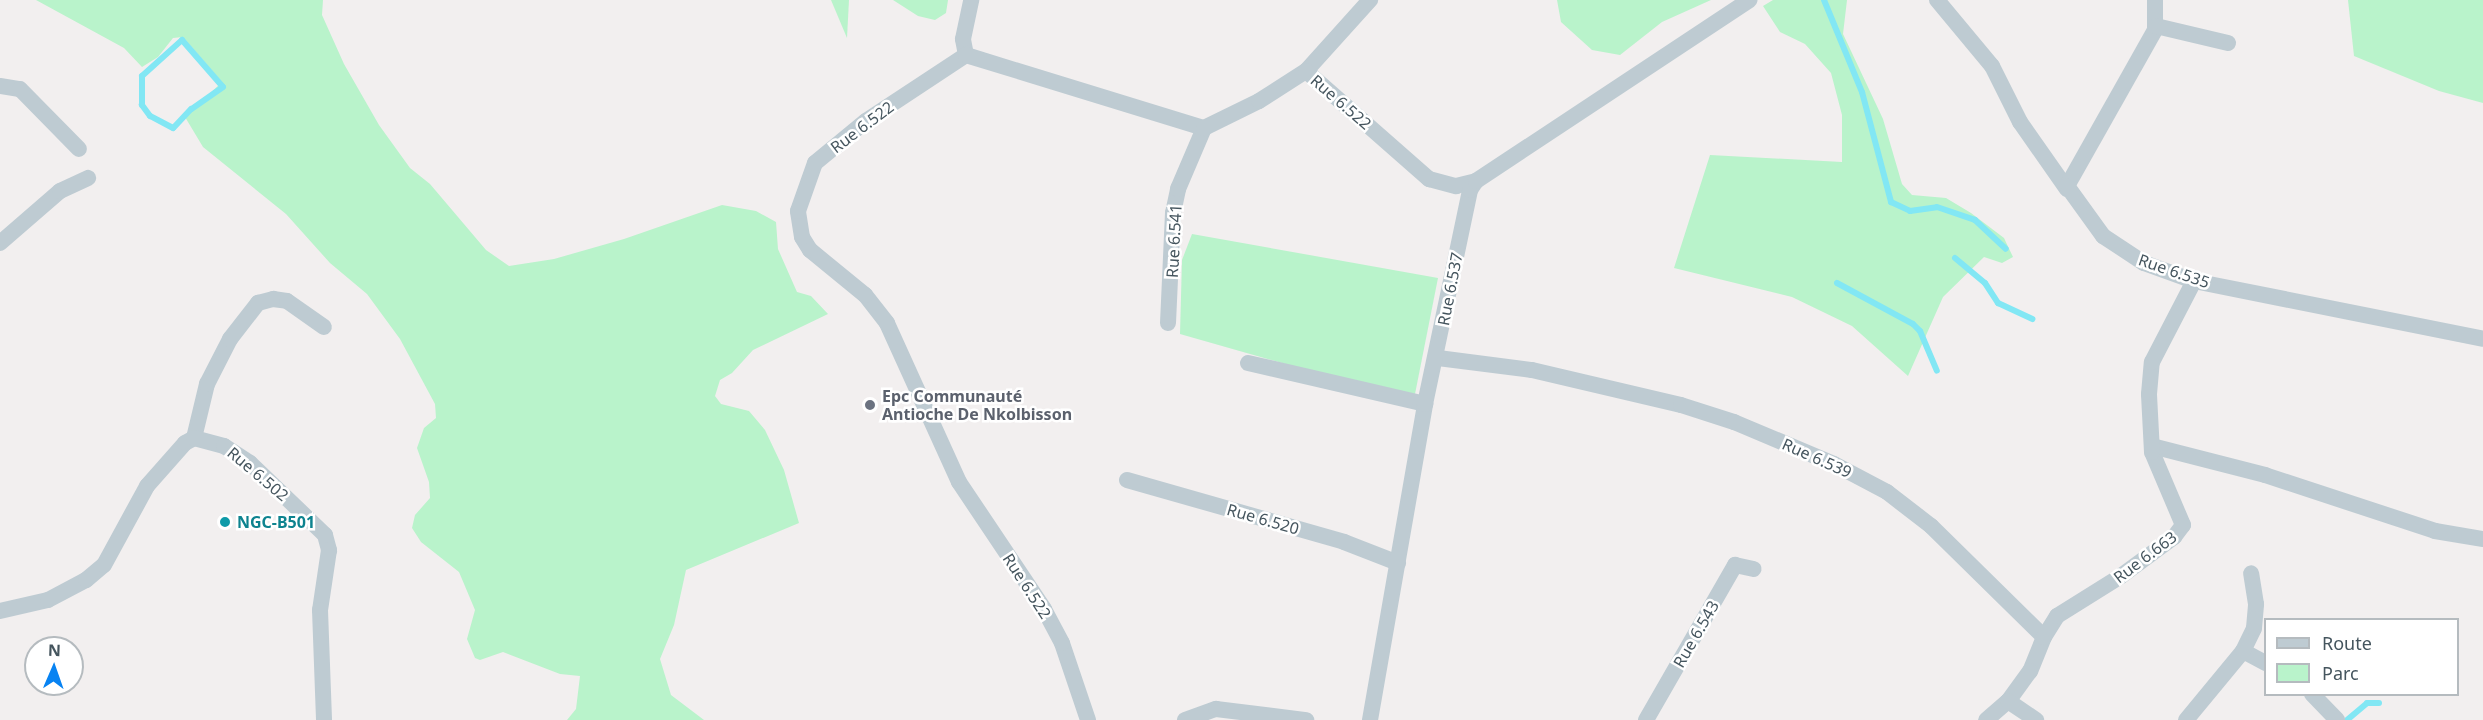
<!DOCTYPE html>
<html>
<head>
<meta charset="utf-8">
<style>
	body { margin:0 }
	#map { position:relative; width:2483px; height:720px; overflow:hidden; background:#f2efef; font-family:"Noto Sans",sans-serif }
	div>[style] { position:absolute }
	.green>* { inset:0; background:#b9f3cb }
	.stream>* { height:6px; margin:-3px; padding:0 3px; transform-origin:3px; border-radius:3px; background:#82e7f4 }
	.street>* { height:16px; margin:-8px; padding:0 8px; transform-origin:8px; border-radius:8px; background:#becbd2 }
	.dots>* { width:16px; height:16px; translate:-50% -50%; box-sizing:border-box; border:3px solid #fff; border-radius:50% }
	span { translate:-50% -50%; white-space:nowrap; text-align:center; line-height:1.15; -webkit-text-stroke:5px #fff; paint-order:stroke }
	.street-label { font-size:16px; color:#45555e }
	.worship-label { font-size:16px; color:#5b616d; font-weight:700 }
	.left { translate:0 -50%; text-align:left }
	.culture-label { font-size:16px; color:#0d838f; font-weight:700 }
	.legend { position:absolute; left:2264px; top:618px; width:195px; height:78px; box-sizing:border-box; background:#fff; border:2px solid #b5bbbf; margin:0; padding:8px 10px; list-style:none; font-size:18px; color:#45555e }
	.legend li { display:flex; align-items:center; gap:12px; height:30px }
	.legend b { width:30px; border:2px solid #b5bbbf }
	.north { position:absolute; left:24px; top:636px; width:60px; height:60px; box-sizing:border-box; background:#fff; border:2px solid #b5bbbf; border-radius:50%; rotate:2deg; font-size:16px; font-weight:700; line-height:24px; text-align:center; color:#45555e }
	.north::after { content:''; display:block; margin:auto; width:21px; height:27px; background:#0883f2; clip-path:polygon(50% 0,100% 100%,50% 72%,0 100%) }
</style>
</head>
<body>
<div id="map">
	<div class="green">
		<div style="clip-path:polygon(36px 0,323px 0,322px 15px,344px 64px,379px 125px,410px 168px,430px 184px,486px 250px,509px 266px,554px 259px,624px 239px,722px 205px,756px 211px,776px 222px,778px 249px,797px 292px,811px 296px,828px 314px,753px 350px,732px 373px,720px 380px,715px 396px,721px 404px,749px 411px,765px 430px,784px 470px,799px 523px,686px 570px,674px 625px,660px 659px,671px 695px,704px 720px,567px 720px,576px 709px,580px 676px,560px 674px,503px 652px,480px 660px,475px 658px,467px 639px,475px 610px,459px 572px,421px 542px,412px 528px,415px 515px,430px 498px,429px 482px,417px 448px,424px 428px,436px 418px,435px 404px,400px 339px,367px 294px,330px 263px,286px 214px,203px 147px,185px 117px,222px 82px,183px 37px,173px 38px,158px 57px,142px 67px,124px 48px)"></div>
		<div style="clip-path:polygon(831px 0,849px 0,847px 38px)"></div>
		<div style="clip-path:polygon(893px 0,948px 0,946px 13px,935px 20px,918px 16px)"></div>
		<div style="clip-path:polygon(1557px 0,1711px 0,1662px 22px,1620px 55px,1592px 50px,1561px 22px)"></div>
		<div style="clip-path:polygon(1773px 0,1847px 0,1843px 34px,1883px 119px,1902px 184px,1912px 195px,1946px 198px,1971px 213px,2004px 238px,2013px 257px,2002px 263px,1984px 257px,1943px 297px,1908px 376px,1852px 326px,1792px 297px,1674px 268px,1710px 155px,1842px 162px,1842px 115px,1831px 73px,1805px 44px,1780px 32px,1763px 6px)"></div>
		<div style="clip-path:polygon(2348px 0,2483px 0,2483px 103px,2439px 91px,2354px 56px)"></div>
		<div style="clip-path:polygon(1192px 234px,1438px 278px,1415px 394px,1296px 367px,1180px 334px,1182px 260px)"></div>
	</div>
	<div class="stream">
		<div style="left:1824px;top:0;width:100px;rotate:67.6deg"></div>
		<div style="left:1862px;top:92px;width:114px;rotate:75.2deg"></div>
		<div style="left:1891px;top:202px;width:21px;rotate:25deg"></div>
		<div style="left:1910px;top:211px;width:27px;rotate:-8deg"></div>
		<div style="left:1937px;top:207px;width:40px;rotate:18.9deg"></div>
		<div style="left:1975px;top:220px;width:42px;rotate:43.1deg"></div>
		<div style="left:182px;top:40px;width:62px;rotate:48.9deg"></div>
		<div style="left:223px;top:87px;width:39px;rotate:145deg"></div>
		<div style="left:191px;top:109px;width:26px;rotate:133deg"></div>
		<div style="left:173px;top:128px;width:26px;rotate:-152deg"></div>
		<div style="left:150px;top:116px;width:14px;rotate:-126deg"></div>
		<div style="left:142px;top:105px;width:29px;rotate:-90deg"></div>
		<div style="left:142px;top:76px;width:54px;rotate:-42deg"></div>
		<div style="left:1955px;top:258px;width:39px;rotate:40deg"></div>
		<div style="left:1985px;top:283px;width:24px;rotate:57deg"></div>
		<div style="left:1998px;top:303px;width:38px;rotate:25deg"></div>
		<div style="left:1837px;top:283px;width:86px;rotate:28.3deg"></div>
		<div style="left:1913px;top:324px;width:10px;rotate:45deg"></div>
		<div style="left:1920px;top:331px;width:43px;rotate:67deg"></div>
		<div style="left:2347px;top:720px;width:26px;rotate:-40deg"></div>
		<div style="left:2367px;top:703px;width:12px"></div>
	</div>
	<div class="street">
		<div style="left:1937px;top:0;width:86px;rotate:50.2deg"></div>
		<div style="left:1992px;top:66px;width:63px;rotate:63.4deg"></div>
		<div style="left:2020px;top:122px;width:82px;rotate:55deg"></div>
		<div style="left:2155px;top:0;width:30px;rotate:90deg"></div>
		<div style="left:2155px;top:30px;width:179px;rotate:119.4deg"></div>
		<div style="left:2067px;top:186px;width:62px;rotate:54.2deg"></div>
		<div style="left:2103px;top:236px;width:49px;rotate:33.4deg"></div>
		<div style="left:2144px;top:263px;width:53px;rotate:19.8deg"></div>
		<div style="left:2194px;top:281px;width:295px;rotate:11.3deg"></div>
		<div style="left:2156px;top:26px;width:74px;rotate:13.3deg"></div>
		<div style="left:966px;top:55px;width:16px;rotate:-101deg"></div>
		<div style="left:963px;top:39px;width:40px;rotate:-78deg"></div>
		<div style="left:1306px;top:71px;width:96px;rotate:-48deg"></div>
		<div style="left:0;top:86px;width:20px;rotate:9deg"></div>
		<div style="left:20px;top:89px;width:84px;rotate:45.5deg"></div>
		<div style="left:0;top:243px;width:79px;rotate:-40.9deg"></div>
		<div style="left:60px;top:191px;width:31px;rotate:-25deg"></div>
		<div style="left:1168px;top:323px;width:110px;rotate:-87.4deg"></div>
		<div style="left:1173px;top:213px;width:25px;rotate:-78deg"></div>
		<div style="left:1178px;top:189px;width:66px;rotate:-66.9deg"></div>
		<div style="left:1438px;top:358px;width:95px;rotate:7.3deg"></div>
		<div style="left:1532px;top:370px;width:153px;rotate:13.2deg"></div>
		<div style="left:1681px;top:405px;width:56px;rotate:17.8deg"></div>
		<div style="left:1734px;top:422px;width:108px;rotate:22.8deg"></div>
		<div style="left:1834px;top:464px;width:60px;rotate:27.8deg"></div>
		<div style="left:1887px;top:492px;width:56px;rotate:37.7deg"></div>
		<div style="left:1931px;top:526px;width:158px;rotate:44.5deg"></div>
		<div style="left:2044px;top:637px;width:37px;rotate:112deg"></div>
		<div style="left:2030px;top:671px;width:37px;rotate:126deg"></div>
		<div style="left:2008px;top:701px;width:29px;rotate:139deg"></div>
		<div style="left:1248px;top:363px;width:182px;rotate:13deg"></div>
		<div style="left:194px;top:438px;width:56px;rotate:-76.5deg"></div>
		<div style="left:207px;top:384px;width:51px;rotate:-62.9deg"></div>
		<div style="left:230px;top:339px;width:46px;rotate:-52.1deg"></div>
		<div style="left:258px;top:303px;width:16px;rotate:-15deg"></div>
		<div style="left:273px;top:299px;width:14px;rotate:8deg"></div>
		<div style="left:287px;top:301px;width:45px;rotate:35.1deg"></div>
		<div style="left:2152px;top:446px;width:117px;rotate:14.4deg"></div>
		<div style="left:2265px;top:475px;width:179px;rotate:18.2deg"></div>
		<div style="left:2435px;top:531px;width:49px;rotate:9.5deg"></div>
		<div style="left:1127px;top:480px;width:226px;rotate:15.9deg"></div>
		<div style="left:1344px;top:542px;width:58px;rotate:21.3deg"></div>
		<div style="left:0;top:611px;width:49px;rotate:-12.9deg"></div>
		<div style="left:48px;top:600px;width:43px;rotate:-27.8deg"></div>
		<div style="left:86px;top:580px;width:23px;rotate:-40deg"></div>
		<div style="left:104px;top:565px;width:90px;rotate:-61.4deg"></div>
		<div style="left:147px;top:486px;width:57px;rotate:-48.5deg"></div>
		<div style="left:185px;top:443px;width:10px;rotate:-29deg"></div>
		<div style="left:194px;top:438px;width:31px;rotate:15deg"></div>
		<div style="left:224px;top:446px;width:31px;rotate:33deg"></div>
		<div style="left:250px;top:463px;width:104px;rotate:43.8deg"></div>
		<div style="left:325px;top:535px;width:16px;rotate:75deg"></div>
		<div style="left:329px;top:550px;width:61px;rotate:98.5deg"></div>
		<div style="left:320px;top:610px;width:110px;rotate:87.9deg"></div>
		<div style="left:2044px;top:637px;width:25px;rotate:-58deg"></div>
		<div style="left:2057px;top:616px;width:75px;rotate:-32deg"></div>
		<div style="left:2121px;top:576px;width:66px;rotate:-36.3deg"></div>
		<div style="left:2174px;top:537px;width:15px;rotate:-53deg"></div>
		<div style="left:2183px;top:525px;width:79px;rotate:-113deg"></div>
		<div style="left:2152px;top:452px;width:58px;rotate:-93deg"></div>
		<div style="left:2149px;top:394px;width:32px;rotate:-85deg"></div>
		<div style="left:2152px;top:362px;width:91px;rotate:-62.6deg"></div>
		<div style="left:2243px;top:651px;width:26px;rotate:28deg"></div>
		<div style="left:2312px;top:694px;width:36px;rotate:46deg"></div>
		<div style="left:2008px;top:701px;width:34px;rotate:34deg"></div>
		<div style="left:1088px;top:720px;width:81px;rotate:-108.7deg"></div>
		<div style="left:1062px;top:643px;width:38px;rotate:-118deg"></div>
		<div style="left:1044px;top:609px;width:153px;rotate:-123.8deg"></div>
		<div style="left:959px;top:482px;width:175px;rotate:-114.4deg"></div>
		<div style="left:887px;top:323px;width:36px;rotate:-128deg"></div>
		<div style="left:865px;top:295px;width:71px;rotate:-140.7deg"></div>
		<div style="left:810px;top:250px;width:15px;rotate:-122deg"></div>
		<div style="left:802px;top:237px;width:26px;rotate:-99deg"></div>
		<div style="left:798px;top:211px;width:51px;rotate:-70.5deg"></div>
		<div style="left:815px;top:163px;width:66px;rotate:-39.5deg"></div>
		<div style="left:866px;top:121px;width:120px;rotate:-33.4deg"></div>
		<div style="left:966px;top:55px;width:249px;rotate:17.1deg"></div>
		<div style="left:1204px;top:128px;width:61px;rotate:-26.1deg"></div>
		<div style="left:1259px;top:101px;width:56px;rotate:-32.6deg"></div>
		<div style="left:1306px;top:71px;width:164px;rotate:41.3deg"></div>
		<div style="left:1429px;top:179px;width:28px;rotate:15deg"></div>
		<div style="left:1456px;top:186px;width:21px;rotate:-14deg"></div>
		<div style="left:1185px;top:720px;width:33px;rotate:-20deg"></div>
		<div style="left:1216px;top:709px;width:91px;rotate:7deg"></div>
		<div style="left:1370px;top:720px;width:321px;rotate:-80.1deg"></div>
		<div style="left:1425px;top:404px;width:219px;rotate:-78.1deg"></div>
		<div style="left:1470px;top:190px;width:11px;rotate:-56deg"></div>
		<div style="left:1476px;top:181px;width:328px;rotate:-33.5deg"></div>
		<div style="left:1646px;top:720px;width:179px;rotate:-60.1deg"></div>
		<div style="left:1735px;top:565px;width:19px;rotate:12deg"></div>
		<div style="left:2186px;top:720px;width:89px;rotate:-50.4deg"></div>
		<div style="left:2243px;top:651px;width:25px;rotate:-64deg"></div>
		<div style="left:2254px;top:628px;width:24px;rotate:-85deg"></div>
		<div style="left:2256px;top:604px;width:31px;rotate:-99deg"></div>
	</div>
	<div class="dots">
		<div style="left:870px;top:405px;background:#6b7280"></div>
		<div style="left:225px;top:522px;background:#0f9aa8"></div>
	</div>
	<div class="street-label">
		<span style="left:1341px;top:102px;rotate:41deg">Rue 6.522</span>
		<span style="left:862px;top:127px;rotate:-37deg">Rue 6.522</span>
		<span style="left:1174px;top:241px;rotate:-87deg">Rue 6.541</span>
		<span style="left:2174px;top:271px;rotate:19deg">Rue 6.535</span>
		<span style="left:1450px;top:289px;rotate:-79deg">Rue 6.537</span>
		<span style="left:1817px;top:458px;rotate:24deg">Rue 6.539</span>
		<span style="left:258px;top:474px;rotate:40deg">Rue 6.502</span>
		<span style="left:1263px;top:519px;rotate:16deg">Rue 6.520</span>
		<span style="left:2145px;top:557px;rotate:-37deg">Rue 6.663</span>
		<span style="left:1027px;top:586px;rotate:57deg">Rue 6.522</span>
		<span style="left:1696px;top:634px;rotate:-60deg">Rue 6.543</span>
	</div>
	<div class="worship-label">
		<span class="left" style="left:882px;top:405px">Epc Communauté<br>Antioche De Nkolbisson</span>
	</div>
	<div class="culture-label">
		<span class="left" style="left:237px;top:522px">NGC-B501</span>
	</div>
	<ul class="legend">
	<li><b style="height:8px;background:#becbd2"></b>Route</li>
	<li><b style="height:16px;background:#b9f3cb"></b>Parc</li>
	</ul>
	<div class="north">N</div>
</div>
</body>
</html>
